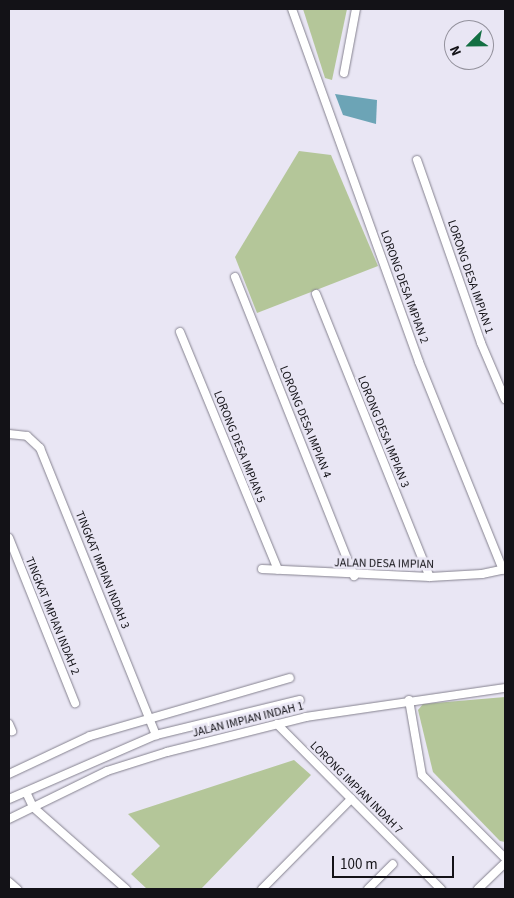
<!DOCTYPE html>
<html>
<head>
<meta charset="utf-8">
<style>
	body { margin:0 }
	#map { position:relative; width:514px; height:898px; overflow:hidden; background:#e9e6f4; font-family:"Source Sans 3",sans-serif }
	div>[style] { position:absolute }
	.green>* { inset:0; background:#b4c699 }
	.water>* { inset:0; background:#6ca4b6 }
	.roads { filter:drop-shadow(0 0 1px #85828f) drop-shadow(0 0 1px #85828f) }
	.street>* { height:8px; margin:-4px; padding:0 4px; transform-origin:4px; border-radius:4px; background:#fff }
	span { translate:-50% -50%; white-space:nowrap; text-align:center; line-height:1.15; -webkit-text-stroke:5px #e9e6f4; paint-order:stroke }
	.street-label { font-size:12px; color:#131217 }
	.frame { position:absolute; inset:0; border:10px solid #131217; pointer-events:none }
	.north { position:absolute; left:444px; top:20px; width:50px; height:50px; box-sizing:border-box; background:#e9e6f4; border:1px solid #93919c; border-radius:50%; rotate:247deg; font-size:14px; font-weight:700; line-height:20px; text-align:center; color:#131217 }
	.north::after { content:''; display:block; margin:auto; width:18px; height:22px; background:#146f43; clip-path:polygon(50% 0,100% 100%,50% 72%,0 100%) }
	.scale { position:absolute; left:332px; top:856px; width:122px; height:22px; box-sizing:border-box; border:2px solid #131217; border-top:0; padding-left:6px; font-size:15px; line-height:18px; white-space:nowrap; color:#131217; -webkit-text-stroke:4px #e9e6f4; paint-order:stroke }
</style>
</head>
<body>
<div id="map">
	<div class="green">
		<div style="clip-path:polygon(303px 9px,347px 9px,332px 80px,325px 78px)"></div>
		<div style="clip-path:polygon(299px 151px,331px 155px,378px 266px,257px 313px,235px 257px)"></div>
		<div style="clip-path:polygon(505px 697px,505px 842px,500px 841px,433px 772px,418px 710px,423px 704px)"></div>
		<div style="clip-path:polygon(294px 760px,311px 775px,201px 889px,147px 889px,131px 874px,160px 846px,128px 814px)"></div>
	</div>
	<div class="water">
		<div style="clip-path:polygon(335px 94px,377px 100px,376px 124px,343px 115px)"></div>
	</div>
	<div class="roads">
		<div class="street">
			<div style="left:292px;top:9px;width:375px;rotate:70.2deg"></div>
			<div style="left:419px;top:362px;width:224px;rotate:68deg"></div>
			<div style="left:344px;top:73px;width:65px;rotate:-79.4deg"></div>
			<div style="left:417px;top:160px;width:194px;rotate:70.7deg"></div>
			<div style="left:481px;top:343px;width:61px;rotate:66.8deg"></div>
			<div style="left:235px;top:277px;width:322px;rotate:68.3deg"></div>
			<div style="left:316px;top:294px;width:305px;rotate:68.1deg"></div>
			<div style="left:180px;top:332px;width:257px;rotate:67.6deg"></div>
			<div style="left:9px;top:434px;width:18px;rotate:6deg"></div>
			<div style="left:27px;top:436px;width:18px;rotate:43deg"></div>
			<div style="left:40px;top:448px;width:310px;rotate:68deg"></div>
			<div style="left:9px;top:538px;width:178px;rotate:68.2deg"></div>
			<div style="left:262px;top:569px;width:168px;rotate:2.7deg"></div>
			<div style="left:430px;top:577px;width:52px;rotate:-3.3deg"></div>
			<div style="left:482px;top:574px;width:24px;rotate:-12deg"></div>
			<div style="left:409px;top:700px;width:76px;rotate:80.2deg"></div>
			<div style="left:422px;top:775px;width:117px;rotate:45deg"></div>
			<div style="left:9px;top:724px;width:8px;rotate:67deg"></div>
			<div style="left:277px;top:724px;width:233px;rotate:45.2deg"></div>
			<div style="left:9px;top:774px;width:89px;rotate:-25.1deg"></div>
			<div style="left:90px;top:736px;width:208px;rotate:-16.2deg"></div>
			<div style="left:26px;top:792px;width:17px;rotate:65deg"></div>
			<div style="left:33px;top:807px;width:124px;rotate:41.4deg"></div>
			<div style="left:9px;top:799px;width:160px;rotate:-23.5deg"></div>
			<div style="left:156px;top:735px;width:148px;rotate:-13.7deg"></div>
			<div style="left:9px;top:819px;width:109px;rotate:-26.1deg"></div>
			<div style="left:107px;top:771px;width:63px;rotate:-17.6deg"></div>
			<div style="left:167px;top:752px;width:143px;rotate:-14.1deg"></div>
			<div style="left:306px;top:717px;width:201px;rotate:-8.3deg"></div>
			<div style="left:9px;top:882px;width:11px;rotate:41deg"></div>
			<div style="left:262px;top:889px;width:127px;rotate:-45.3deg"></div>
			<div style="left:368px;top:889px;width:35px;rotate:-45deg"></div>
			<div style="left:478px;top:889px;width:37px;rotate:-44deg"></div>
		</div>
	</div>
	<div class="street-label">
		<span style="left:470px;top:277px;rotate:71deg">LORONG DESA IMPIAN 1</span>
		<span style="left:404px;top:287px;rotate:70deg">LORONG DESA IMPIAN 2</span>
		<span style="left:305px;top:422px;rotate:68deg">LORONG DESA IMPIAN 4</span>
		<span style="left:383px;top:432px;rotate:68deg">LORONG DESA IMPIAN 3</span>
		<span style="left:239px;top:447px;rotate:68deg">LORONG DESA IMPIAN 5</span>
		<span style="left:384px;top:564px;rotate:1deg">JALAN DESA IMPIAN</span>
		<span style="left:102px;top:570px;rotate:68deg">TINGKAT IMPIAN INDAH 3</span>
		<span style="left:52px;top:616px;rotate:68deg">TINGKAT IMPIAN INDAH 2</span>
		<span style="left:248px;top:720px;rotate:-14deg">JALAN IMPIAN INDAH 1</span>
		<span style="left:356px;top:788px;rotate:45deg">LORONG IMPIAN INDAH 7</span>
	</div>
	<div class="frame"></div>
	<div class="north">N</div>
	<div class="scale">100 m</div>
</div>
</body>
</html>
